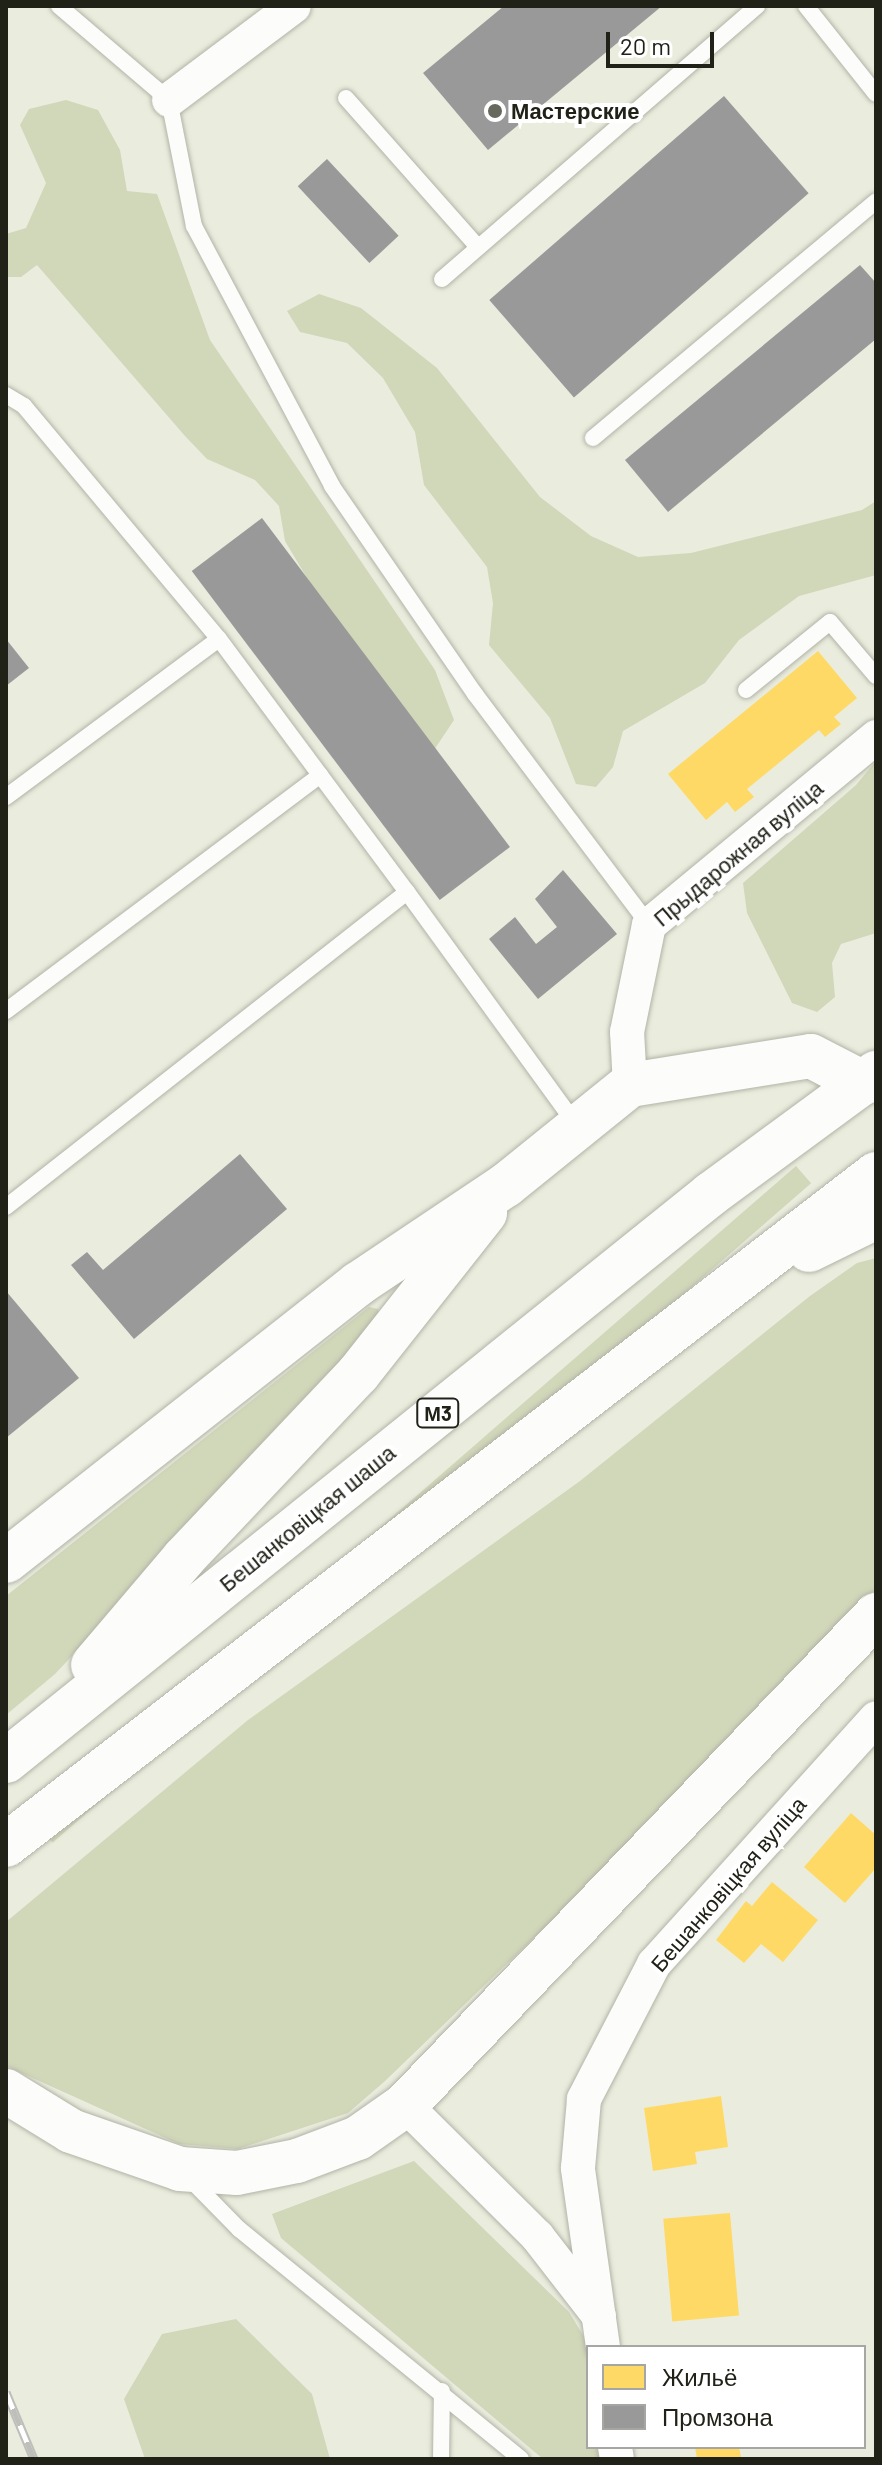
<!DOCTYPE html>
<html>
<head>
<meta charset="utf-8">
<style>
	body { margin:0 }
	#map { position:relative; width:882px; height:2465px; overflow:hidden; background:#eaeddd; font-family:Barlow,sans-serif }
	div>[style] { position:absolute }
	.green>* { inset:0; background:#d1d7b9; transform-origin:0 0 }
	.homes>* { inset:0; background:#ffd966; transform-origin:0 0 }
	.industry>* { inset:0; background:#999; transform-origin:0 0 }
	.roads { filter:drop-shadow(0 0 2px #b1b3a7) drop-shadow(0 0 2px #b1b3a7) }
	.service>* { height:16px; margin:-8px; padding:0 8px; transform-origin:8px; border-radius:8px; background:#fcfcfa }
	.minor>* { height:34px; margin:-17px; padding:0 17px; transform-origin:17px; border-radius:17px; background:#fcfcfa }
	.primary>* { height:44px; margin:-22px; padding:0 22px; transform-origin:22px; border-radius:22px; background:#fcfcfa }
	.rail>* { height:9px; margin-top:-4.5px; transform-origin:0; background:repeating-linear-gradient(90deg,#fff 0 18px,#bebeba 0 36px); box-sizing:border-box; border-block:2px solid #bebeba }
	.dots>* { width:22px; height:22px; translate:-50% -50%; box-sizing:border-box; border:4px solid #fff; border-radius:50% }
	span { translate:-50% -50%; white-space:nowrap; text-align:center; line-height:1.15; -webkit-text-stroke:8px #fff; paint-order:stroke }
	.shield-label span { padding:2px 6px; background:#fff; border:2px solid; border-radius:6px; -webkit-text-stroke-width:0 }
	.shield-label { font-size:20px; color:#202218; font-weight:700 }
	.poi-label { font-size:22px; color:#202218; font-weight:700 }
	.left { translate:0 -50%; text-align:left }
	.street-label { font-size:22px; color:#202218 }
	.frame { position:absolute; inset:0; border:8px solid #202218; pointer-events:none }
	.legend { position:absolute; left:586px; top:2345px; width:280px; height:104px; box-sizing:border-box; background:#fff; border:2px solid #a6a7a3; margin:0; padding:10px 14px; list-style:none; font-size:24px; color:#202218 }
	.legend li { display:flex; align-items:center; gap:16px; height:40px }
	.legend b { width:40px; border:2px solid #a6a7a3 }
	.scale { position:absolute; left:606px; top:32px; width:108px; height:36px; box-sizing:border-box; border:4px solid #202218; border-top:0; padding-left:10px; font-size:24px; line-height:28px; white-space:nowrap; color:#202218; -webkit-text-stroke:6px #fff; paint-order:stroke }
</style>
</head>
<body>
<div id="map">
	<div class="green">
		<div style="clip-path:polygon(66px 100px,98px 110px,120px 150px,127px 191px,157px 194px,210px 340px,435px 670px,454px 720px,430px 756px,326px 610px,285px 541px,279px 506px,255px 480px,207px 459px,185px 436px,37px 265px,21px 277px,6px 277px,6px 234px,26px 228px,46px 183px,20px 125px,29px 109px)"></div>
		<div style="clip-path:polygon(319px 294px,361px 308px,437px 368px,540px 497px,591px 536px,638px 557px,691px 553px,862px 510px,876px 501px,876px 575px,799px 596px,739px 640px,705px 683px,623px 731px,613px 767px,596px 787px,576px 784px,550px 718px,489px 645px,493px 603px,487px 567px,424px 485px,415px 432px,383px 378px,347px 343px,300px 332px,287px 311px)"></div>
		<div style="clip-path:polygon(876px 761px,876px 933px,841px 944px,832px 963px,835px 997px,817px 1012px,792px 1003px,747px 913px,743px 883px,856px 785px)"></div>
		<div style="left:796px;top:1166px;width:23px;height:1005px;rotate:49deg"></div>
		<div style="clip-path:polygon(876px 1258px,876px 1589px,567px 1906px,384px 2082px,348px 2113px,238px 2149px,179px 2144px,6px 2066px,6px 1922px,248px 1720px,580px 1481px,810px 1296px,857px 1263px)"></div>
		<div style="clip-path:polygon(369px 1307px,378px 1309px,380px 1328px,55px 1674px,6px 1715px,6px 1596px)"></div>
		<div style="clip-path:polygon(414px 2161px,569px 2312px,589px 2345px,588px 2447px,600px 2447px,601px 2459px,543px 2459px,281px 2238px,272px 2214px)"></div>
		<div style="clip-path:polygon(236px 2319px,312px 2394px,330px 2459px,145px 2459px,124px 2399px,162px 2334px)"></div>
	</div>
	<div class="homes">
		<div style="clip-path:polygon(818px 651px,857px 698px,834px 717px,841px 724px,825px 737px,819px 730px,747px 789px,754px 797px,735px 812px,727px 802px,706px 820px,668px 774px)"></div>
		<div style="clip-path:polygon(851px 1813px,876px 1835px,876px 1868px,845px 1903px,804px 1867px)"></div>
		<div style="clip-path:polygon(772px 1882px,818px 1920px,783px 1962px,761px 1944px,744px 1963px,716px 1940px,746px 1901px,752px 1906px)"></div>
		<div style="clip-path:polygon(721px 2096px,728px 2147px,695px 2152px,697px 2164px,653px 2171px,644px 2108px)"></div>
		<div style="left:730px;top:2213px;width:103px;height:67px;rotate:85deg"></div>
		<div style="clip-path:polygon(695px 2447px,739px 2447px,741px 2457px,697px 2459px)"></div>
	</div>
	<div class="industry">
		<div style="clip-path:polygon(504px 6px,662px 6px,488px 150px,423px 73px)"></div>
		<div style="left:724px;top:96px;width:129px;height:311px;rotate:49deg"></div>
		<div style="left:327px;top:159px;width:105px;height:40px;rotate:47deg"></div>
		<div style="clip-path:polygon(860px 265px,876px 283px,876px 339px,668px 512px,625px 460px)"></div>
		<div style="left:262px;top:518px;width:412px;height:88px;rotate:53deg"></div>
		<div style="clip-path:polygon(6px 639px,29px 668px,6px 686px)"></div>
		<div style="clip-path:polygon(563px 870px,617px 934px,538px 999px,489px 939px,515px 917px,536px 944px,557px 927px,535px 899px)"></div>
		<div style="clip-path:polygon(240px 1154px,287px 1209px,134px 1339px,71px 1265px,87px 1252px,103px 1270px)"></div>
		<div style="clip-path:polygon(6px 1291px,79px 1378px,6px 1438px)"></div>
	</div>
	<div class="roads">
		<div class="service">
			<div style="left:59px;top:6px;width:145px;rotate:40.5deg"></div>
			<div style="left:169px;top:100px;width:128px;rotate:78.8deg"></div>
			<div style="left:194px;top:226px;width:294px;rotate:62deg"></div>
			<div style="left:332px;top:486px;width:252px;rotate:55.5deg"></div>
			<div style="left:475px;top:694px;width:289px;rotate:53deg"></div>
			<div style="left:806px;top:6px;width:112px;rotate:51.5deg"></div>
			<div style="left:346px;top:98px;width:199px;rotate:48.5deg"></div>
			<div style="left:442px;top:279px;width:417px;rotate:-40.9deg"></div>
			<div style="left:6px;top:395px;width:21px;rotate:31deg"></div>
			<div style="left:24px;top:406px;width:304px;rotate:50.1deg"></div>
			<div style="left:593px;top:438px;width:369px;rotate:-39.9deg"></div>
			<div style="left:746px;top:690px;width:108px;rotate:-39deg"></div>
			<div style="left:830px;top:622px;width:71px;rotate:49.6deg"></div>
			<div style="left:6px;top:797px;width:265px;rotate:-36.6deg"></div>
			<div style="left:219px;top:639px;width:315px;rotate:53.4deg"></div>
			<div style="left:6px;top:1011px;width:393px;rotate:-36.9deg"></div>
			<div style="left:6px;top:1207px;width:510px;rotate:-38.15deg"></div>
			<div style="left:407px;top:892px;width:288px;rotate:54deg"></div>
			<div style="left:190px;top:2179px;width:70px;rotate:45.6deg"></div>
			<div style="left:239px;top:2229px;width:364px;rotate:39.2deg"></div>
			<div style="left:441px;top:2459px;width:68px;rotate:-89.2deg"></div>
		</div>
		<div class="minor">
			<div style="left:169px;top:100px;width:156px;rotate:-36.9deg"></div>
			<div style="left:630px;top:1085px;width:53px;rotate:-93.2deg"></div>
			<div style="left:627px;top:1032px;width:109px;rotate:-78.4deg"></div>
			<div style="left:649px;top:925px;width:295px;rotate:-39.6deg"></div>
			<div style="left:405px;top:2105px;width:186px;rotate:44.8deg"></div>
			<div style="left:537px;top:2236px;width:101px;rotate:52.2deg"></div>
			<div style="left:603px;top:2347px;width:181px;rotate:-98deg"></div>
			<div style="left:578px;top:2168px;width:69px;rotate:-85deg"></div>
			<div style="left:584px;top:2099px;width:152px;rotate:-62.6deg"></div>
			<div style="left:654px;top:1964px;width:331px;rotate:-47.9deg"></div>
			<div style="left:615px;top:2447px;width:12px;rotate:81deg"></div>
		</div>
		<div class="primary">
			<div style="left:809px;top:1250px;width:75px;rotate:-26.2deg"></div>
			<div style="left:6px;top:1561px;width:448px;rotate:-38.2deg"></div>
			<div style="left:358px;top:1284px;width:178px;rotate:-33.8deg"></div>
			<div style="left:506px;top:1185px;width:159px;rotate:-38.9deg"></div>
			<div style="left:630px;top:1085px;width:183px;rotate:-9.1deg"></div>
			<div style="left:811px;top:1056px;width:59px;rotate:27.4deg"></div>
			<div style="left:93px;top:1665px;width:140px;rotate:-49.6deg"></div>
			<div style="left:184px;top:1558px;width:253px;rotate:-46.6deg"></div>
			<div style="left:358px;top:1374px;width:205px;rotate:-51.7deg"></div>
			<div style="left:6px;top:1761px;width:905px;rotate:-38.81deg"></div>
			<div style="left:711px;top:1194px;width:205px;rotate:-36.3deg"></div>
			<div style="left:6px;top:1845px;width:1099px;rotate:-37.64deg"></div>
			<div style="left:6px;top:2091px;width:76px;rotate:31.6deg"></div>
			<div style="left:71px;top:2131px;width:115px;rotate:19.2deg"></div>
			<div style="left:180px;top:2169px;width:57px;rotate:4deg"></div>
			<div style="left:237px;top:2173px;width:61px;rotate:-11.3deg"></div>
			<div style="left:297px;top:2161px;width:65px;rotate:-20.7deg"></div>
			<div style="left:358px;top:2138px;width:57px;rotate:-35.1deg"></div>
			<div style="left:405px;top:2105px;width:680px;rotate:-46.13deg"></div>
		</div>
	</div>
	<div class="rail">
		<div style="left:6px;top:2392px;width:73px;rotate:67.3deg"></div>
	</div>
	<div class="dots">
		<div style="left:495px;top:111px;background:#67695d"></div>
	</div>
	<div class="shield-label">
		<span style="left:438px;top:1413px">М3</span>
	</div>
	<div class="poi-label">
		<span class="left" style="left:511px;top:111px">Мастерские</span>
	</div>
	<div class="street-label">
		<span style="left:738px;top:853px;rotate:-40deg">Прыдарожная вуліца</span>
		<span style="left:307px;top:1518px;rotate:-39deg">Бешанковіцкая шаша</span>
		<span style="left:728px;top:1884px;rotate:-49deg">Бешанковіцкая вуліца</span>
	</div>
	<div class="frame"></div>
	<ul class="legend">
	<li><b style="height:22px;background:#ffd966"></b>Жильё</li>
	<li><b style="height:22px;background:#999"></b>Промзона</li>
	</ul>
	<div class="scale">20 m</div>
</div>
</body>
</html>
